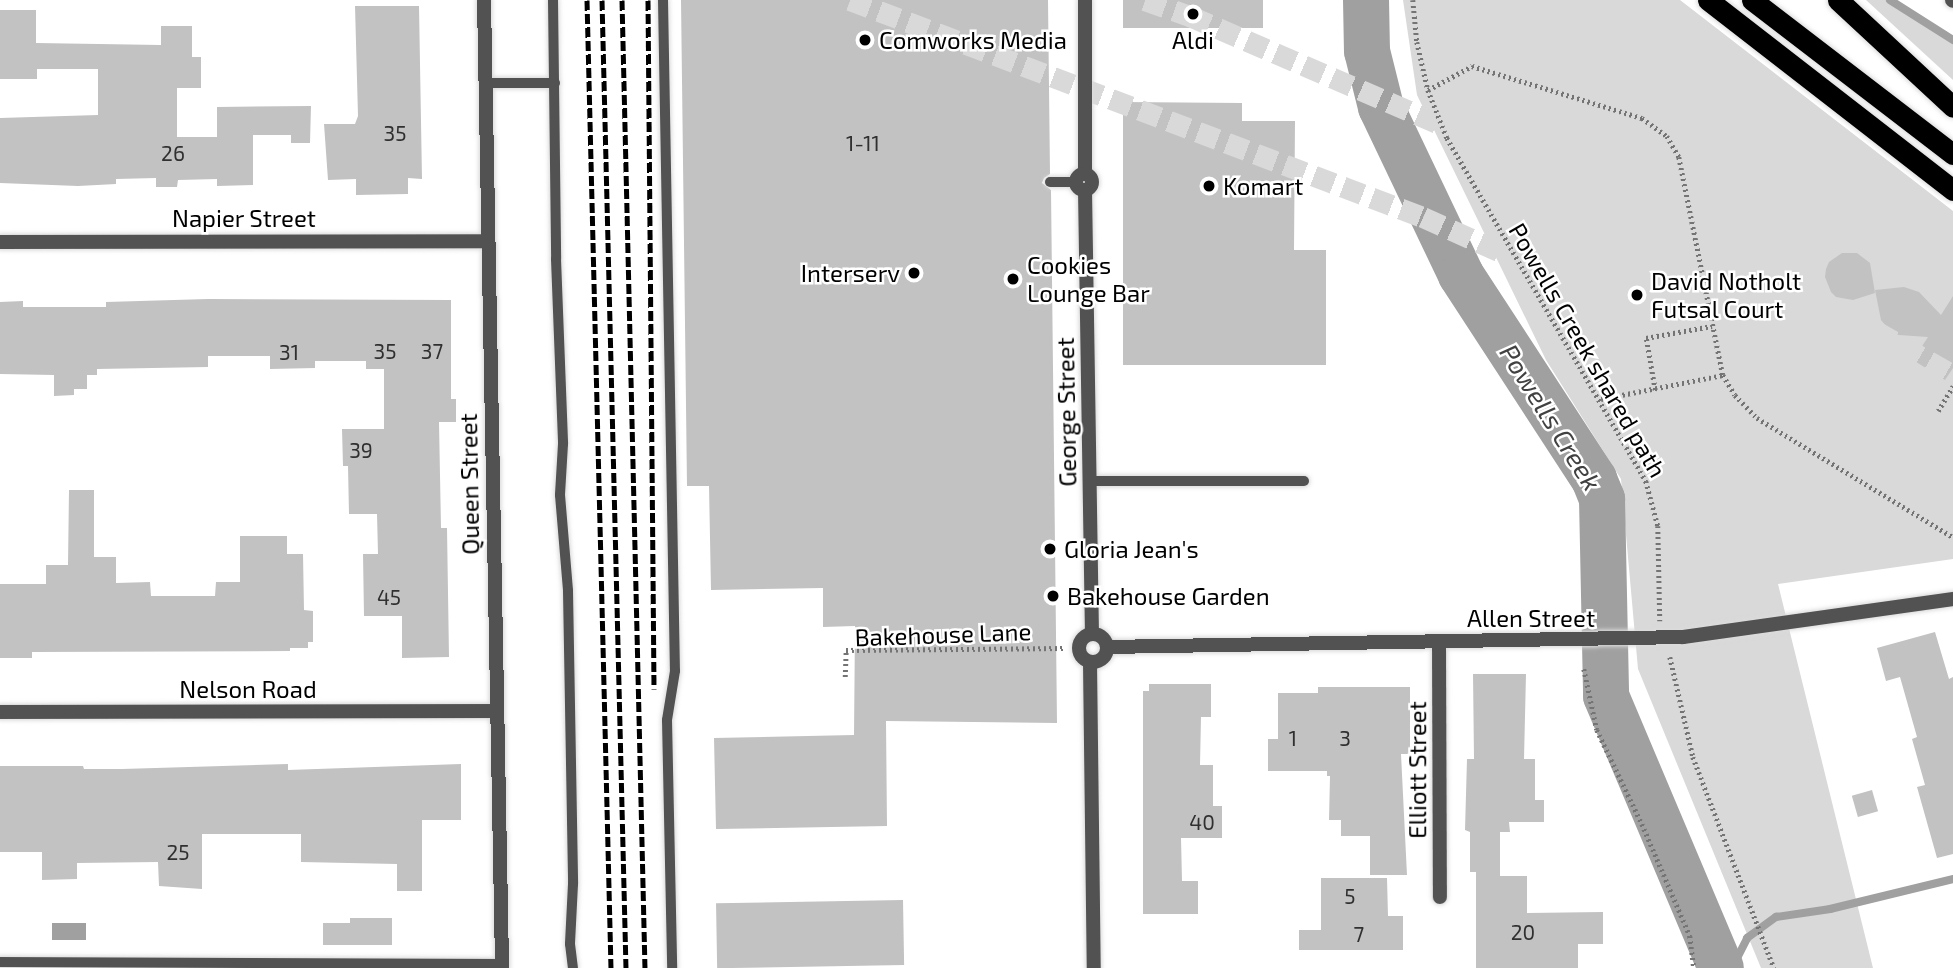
<!DOCTYPE html>
<html>
<head>
<meta charset="utf-8">
<style>
	body { margin:0 }
	#map { position:relative; width:1953px; height:968px; overflow:hidden; background:#fff; font-family:"Exo 2",sans-serif }
	div>[style] { position:absolute }
	.green>* { inset:0; background:#d9d9d9 }
	.water>* { inset:0; background:#a0a0a0; transform-origin:0 0 }
	.stream>* { height:8px; margin:-4px; padding:0 4px; transform-origin:4px; border-radius:4px; background:#a0a0a0 }
	.river>* { height:46px; margin:-23px; padding:0 23px; transform-origin:23px; border-radius:23px; background:#a0a0a0 }
	.building>* { inset:0; background:#c2c2c2; transform-origin:0 0 }
	.motorway-tunnel>* { height:21px; margin-top:-10.5px; transform-origin:0; background:repeating-linear-gradient(90deg,#d9d9d9 0 21px,transparent 0 31px) }
	.path>* { height:4.5px; margin-top:-2.25px; transform-origin:0; background:repeating-linear-gradient(90deg,#747474 0 2px,transparent 0 5.5px) }
	.roads { filter:drop-shadow(0 0 2px #dbdbdb) drop-shadow(0 0 2px #dbdbdb) }
	.service>* { height:10px; margin:-5px; padding:0 5px; transform-origin:5px; border-radius:5px; background:#525252 }
	.minor>* { height:14px; margin:-7px; padding:0 7px; transform-origin:7px; border-radius:7px; background:#525252 }
	.minor>.ring { margin:-7px; padding:0; box-sizing:content-box; background:none; border:14px solid #525252; border-radius:50% }
	.tertiary>* { height:14px; margin:-7px; padding:0 7px; transform-origin:7px; border-radius:7px; background:#525252 }
	.motorway>* { height:21px; margin:-10.5px; padding:0 10.5px; transform-origin:10.5px; border-radius:10.5px; background:#000 }
	.rail>* { height:5px; margin-top:-2.5px; transform-origin:0; background:repeating-linear-gradient(90deg,#000 0 10px,transparent 0 13.5px) }
	.dots>* { width:19px; height:19px; translate:-50% -50%; box-sizing:border-box; border:4px solid #fff; border-radius:50% }
	span { translate:-50% -50%; white-space:nowrap; text-align:center; line-height:1.15; -webkit-text-stroke:5px #fff; paint-order:stroke }
	.number-label { font-size:21px; color:#303030 }
	.number-label span { -webkit-text-stroke-width:0 }
	.poi-label { font-size:24px; color:#000 }
	.left { translate:0 -50%; text-align:left }
	.right { translate:-100% -50%; text-align:right }
	.street-label { font-size:24px; color:#000 }
	.water-label { font-size:26px; color:#414141; font-style:italic }
</style>
</head>
<body>
<div id="map">
	<div class="green">
		<div style="clip-path:polygon(1403px 0,1680px 0,1953px 211px,1953px 559px,1778px 584px,1873px 968px,1761px 968px,1638px 669px,1621px 479px,1546px 360px,1417px 95px)"></div>
		<div style="clip-path:polygon(1866px 0,1887px 0,1953px 42px,1953px 80px)"></div>
	</div>
	<div class="water">
		<div style="left:52px;top:923px;width:34px;height:17px"></div>
	</div>
	<div class="stream">
		<div style="left:1890px;top:0;width:75px;rotate:32.4deg"></div>
		<div style="left:1732px;top:968px;width:34px;rotate:-63deg"></div>
		<div style="left:1747px;top:938px;width:36px;rotate:-36deg"></div>
		<div style="left:1776px;top:917px;width:55px;rotate:-8.4deg"></div>
		<div style="left:1830px;top:909px;width:127px;rotate:-13.7deg"></div>
	</div>
	<div class="river">
		<div style="left:1366px;top:0;width:51px;rotate:88.9deg"></div>
		<div style="left:1367px;top:51px;width:58px;rotate:76deg"></div>
		<div style="left:1381px;top:107px;width:186px;rotate:64.5deg"></div>
		<div style="left:1461px;top:275px;width:244px;rotate:56.9deg"></div>
		<div style="left:1594px;top:479px;width:22px;rotate:68deg"></div>
		<div style="left:1602px;top:499px;width:197px;rotate:88.8deg"></div>
		<div style="left:1606px;top:696px;width:295px;rotate:67.1deg"></div>
	</div>
	<div class="building">
		<div style="clip-path:polygon(681px 0,1048px 0,1050px 174px,1044px 178px,1042px 183px,1051px 190px,1057px 723px,886px 721px,887px 826px,716px 829px,714px 738px,854px 735px,855px 626px,823px 627px,823px 588px,711px 590px,709px 486px,687px 486px)"></div>
		<div style="left:1123px;top:0;width:140px;height:28px"></div>
		<div style="clip-path:polygon(355px 6px,419px 6px,422px 179px,408px 178px,408px 194px,356px 195px,356px 179px,328px 180px,324px 124px,355px 124px,358px 116px)"></div>
		<div style="clip-path:polygon(0 10px,36px 10px,36px 43px,161px 45px,161px 26px,192px 26px,192px 57px,201px 57px,201px 88px,177px 88px,177px 137px,217px 137px,217px 107px,311px 106px,310px 143px,291px 143px,291px 135px,253px 135px,253px 185px,217px 186px,217px 179px,178px 180px,177px 187px,156px 187px,156px 178px,116px 179px,116px 184px,78px 186px,0 183px,0 118px,98px 115px,98px 69px,37px 69px,37px 79px,0 79px)"></div>
		<div style="clip-path:polygon(1123px 102px,1242px 103px,1242px 121px,1295px 121px,1294px 250px,1326px 250px,1326px 365px,1123px 365px)"></div>
		<div style="clip-path:polygon(1842px 253px,1857px 253px,1870px 263px,1875px 293px,1853px 300px,1836px 297px,1831px 292px,1825px 277px,1826px 269px,1829px 262px)"></div>
		<div style="clip-path:polygon(1904px 287px,1919px 292px,1941px 315px,1953px 296px,1953px 368px,1945px 380px,1913px 360px,1928px 337px,1899px 335px,1891px 332px,1881px 320px,1875px 290px)"></div>
		<div style="clip-path:polygon(208px 299px,451px 300px,451px 399px,456px 399px,456px 422px,439px 422px,441px 528px,447px 528px,449px 657px,402px 658px,402px 616px,364px 616px,363px 554px,378px 554px,377px 514px,349px 514px,348px 466px,343px 466px,342px 429px,384px 429px,384px 369px,366px 369px,366px 361px,315px 361px,315px 368px,270px 369px,270px 356px,208px 356px,208px 367px,97px 369px,97px 375px,87px 375px,87px 389px,74px 389px,74px 395px,54px 396px,54px 375px,0 374px,0 302px,23px 301px,23px 307px,106px 307px,106px 302px)"></div>
		<div style="clip-path:polygon(69px 490px,94px 490px,94px 557px,116px 557px,116px 583px,150px 582px,151px 596px,215px 596px,216px 582px,240px 582px,240px 536px,287px 536px,287px 554px,303px 554px,304px 610px,313px 611px,313px 642px,308px 642px,308px 648px,290px 648px,290px 651px,32px 652px,32px 658px,0 658px,0 584px,46px 584px,46px 565px,68px 565px)"></div>
		<div style="clip-path:polygon(1935px 632px,1949px 679px,1953px 677px,1953px 854px,1937px 858px,1917px 787px,1925px 785px,1912px 739px,1917px 737px,1900px 677px,1886px 681px,1877px 648px)"></div>
		<div style="clip-path:polygon(1473px 674px,1526px 674px,1524px 759px,1535px 759px,1535px 800px,1544px 800px,1544px 822px,1509px 822px,1510px 832px,1500px 832px,1500px 876px,1527px 876px,1527px 913px,1603px 912px,1603px 944px,1578px 944px,1578px 968px,1476px 968px,1476px 872px,1470px 872px,1470px 832px,1465px 830px,1467px 759px,1474px 759px)"></div>
		<div style="clip-path:polygon(1149px 684px,1211px 684px,1211px 717px,1201px 717px,1200px 765px,1213px 765px,1213px 806px,1222px 806px,1222px 838px,1181px 838px,1182px 881px,1198px 881px,1198px 914px,1143px 914px,1143px 691px,1149px 691px)"></div>
		<div style="clip-path:polygon(1318px 687px,1410px 687px,1410px 754px,1401px 754px,1407px 875px,1370px 875px,1370px 836px,1341px 836px,1341px 820px,1329px 820px,1330px 776px,1327px 776px,1327px 771px,1268px 771px,1268px 739px,1278px 739px,1278px 693px,1318px 693px)"></div>
		<div style="clip-path:polygon(288px 764px,288px 770px,461px 764px,461px 820px,422px 820px,422px 891px,397px 891px,397px 864px,301px 862px,301px 834px,202px 834px,202px 889px,159px 886px,158px 862px,77px 863px,77px 879px,42px 880px,42px 852px,0 852px,0 766px,83px 766px,84px 769px,122px 769px)"></div>
		<div style="left:1872px;top:790px;width:22px;height:21px;rotate:74deg"></div>
		<div style="clip-path:polygon(1321px 878px,1387px 878px,1388px 916px,1403px 916px,1403px 950px,1299px 950px,1299px 930px,1321px 930px)"></div>
		<div style="left:903px;top:900px;width:65px;height:187px;rotate:89deg"></div>
		<div style="clip-path:polygon(350px 918px,392px 918px,392px 945px,323px 945px,323px 923px,350px 923px)"></div>
	</div>
	<div class="motorway-tunnel">
		<div style="left:850px;top:0;width:613px;rotate:20.74deg"></div>
		<div style="left:1423px;top:217px;width:247px;rotate:24.2deg"></div>
		<div style="left:1648px;top:318px;width:267px;rotate:27.2deg"></div>
		<div style="left:1885px;top:440px;width:78px;rotate:29.8deg"></div>
		<div style="left:1145px;top:0;width:48px;rotate:19.6deg"></div>
		<div style="left:1190px;top:16px;width:431px;rotate:23.4deg"></div>
		<div style="left:1586px;top:187px;width:292px;rotate:26deg"></div>
		<div style="left:1848px;top:315px;width:121px;rotate:29.7deg"></div>
	</div>
	<div class="path">
		<div style="left:1413px;top:0;width:42px;rotate:84.6deg"></div>
		<div style="left:1417px;top:42px;width:49px;rotate:77.1deg"></div>
		<div style="left:1428px;top:90px;width:52px;rotate:68.4deg"></div>
		<div style="left:1447px;top:138px;width:397px;rotate:59.9deg"></div>
		<div style="left:1646px;top:481px;width:47px;rotate:75.1deg"></div>
		<div style="left:1658px;top:526px;width:95px;rotate:88.8deg"></div>
		<div style="left:1428px;top:90px;width:50px;rotate:-28.6deg"></div>
		<div style="left:1472px;top:66px;width:178px;rotate:17deg"></div>
		<div style="left:1642px;top:118px;width:31px;rotate:36deg"></div>
		<div style="left:1667px;top:136px;width:24px;rotate:60deg"></div>
		<div style="left:1679px;top:157px;width:222px;rotate:78.6deg"></div>
		<div style="left:1723px;top:375px;width:23px;rotate:59deg"></div>
		<div style="left:1735px;top:395px;width:32px;rotate:46deg"></div>
		<div style="left:1757px;top:418px;width:229px;rotate:31.3deg"></div>
		<div style="left:1655px;top:390px;width:53px;rotate:-99.8deg"></div>
		<div style="left:1646px;top:338px;width:67px;rotate:-10.3deg"></div>
		<div style="left:1601px;top:399px;width:124px;rotate:-11.1deg"></div>
		<div style="left:1938px;top:411px;width:29px;rotate:-59deg"></div>
		<div style="left:1670px;top:657px;width:103px;rotate:77deg"></div>
		<div style="left:1693px;top:757px;width:226px;rotate:69deg"></div>
		<div style="left:1584px;top:669px;width:62px;rotate:78deg"></div>
		<div style="left:1597px;top:730px;width:104px;rotate:64.4deg"></div>
		<div style="left:1642px;top:824px;width:122px;rotate:66.8deg"></div>
		<div style="left:1690px;top:936px;width:32px;rotate:83deg"></div>
		<div style="left:845px;top:677px;width:27px;rotate:-88deg"></div>
		<div style="left:846px;top:650px;width:217px;rotate:-0.5deg"></div>
	</div>
	<div class="roads">
		<div class="service">
			<div style="left:553px;top:0;width:259px;rotate:89.3deg"></div>
			<div style="left:556px;top:259px;width:185px;rotate:87.8deg"></div>
			<div style="left:563px;top:444px;width:51px;rotate:93.4deg"></div>
			<div style="left:560px;top:495px;width:96px;rotate:85.2deg"></div>
			<div style="left:568px;top:591px;width:293px;rotate:89deg"></div>
			<div style="left:573px;top:884px;width:60px;rotate:92.9deg"></div>
			<div style="left:570px;top:944px;width:24px;rotate:83deg"></div>
			<div style="left:663px;top:0;width:671px;rotate:88.98deg"></div>
			<div style="left:675px;top:671px;width:50px;rotate:99.3deg"></div>
			<div style="left:667px;top:720px;width:248px;rotate:88.8deg"></div>
			<div style="left:485px;top:83px;width:70px"></div>
			<div style="left:1050px;top:182px;width:27px"></div>
			<div style="left:1089px;top:481px;width:215px"></div>
			<div style="left:0;top:962px;width:502px;rotate:0.23deg"></div>
		</div>
		<div class="minor">
			<div style="left:1085px;top:0;width:174px;rotate:90deg"></div>
			<div style="left:1952px;top:0;width:1px;rotate:45deg"></div>
			<div class="ring" style="left:1076px;top:174px;width:2px;height:2px"></div>
			<div style="left:1085px;top:190px;width:444px;rotate:89.1deg"></div>
			<div style="left:0;top:242px;width:488px;rotate:-0.1deg"></div>
			<div class="ring" style="left:1079px;top:634px;width:14px;height:14px"></div>
			<div style="left:1439px;top:642px;width:255px;rotate:89.8deg"></div>
			<div style="left:1107px;top:647px;width:576px;rotate:-0.99deg"></div>
			<div style="left:1683px;top:637px;width:273px;rotate:-8deg"></div>
			<div style="left:1090px;top:662px;width:306px;rotate:89.3deg"></div>
			<div style="left:0;top:712px;width:496px;rotate:-0.1deg"></div>
		</div>
		<div class="tertiary">
			<div style="left:484px;top:0;width:968px;rotate:88.93deg"></div>
		</div>
		<div class="motorway">
			<div style="left:1708px;top:0;width:310px;rotate:37.8deg"></div>
			<div style="left:1752px;top:0;width:253px;rotate:37.5deg"></div>
			<div style="left:1838px;top:0;width:157px;rotate:42.9deg"></div>
		</div>
	</div>
	<div class="rail">
		<div style="left:587px;top:0;width:968px;rotate:88.58deg"></div>
		<div style="left:602px;top:0;width:968px;rotate:88.58deg"></div>
		<div style="left:622px;top:0;width:968px;rotate:88.64deg"></div>
		<div style="left:648px;top:0;width:689px;rotate:89.5deg"></div>
	</div>
	<div class="dots">
		<div style="left:1193px;top:14px;background:#000"></div>
		<div style="left:865px;top:40px;background:#000"></div>
		<div style="left:1209px;top:186px;background:#000"></div>
		<div style="left:914px;top:273px;background:#000"></div>
		<div style="left:1013px;top:279px;background:#000"></div>
		<div style="left:1637px;top:295px;background:#000"></div>
		<div style="left:1050px;top:549px;background:#000"></div>
		<div style="left:1053px;top:596px;background:#000"></div>
	</div>
	<div class="number-label">
		<span style="left:395px;top:133px">35</span>
		<span style="left:863px;top:143px">1-11</span>
		<span style="left:173px;top:153px">26</span>
		<span style="left:385px;top:351px">35</span>
		<span style="left:432px;top:351px">37</span>
		<span style="left:289px;top:352px">31</span>
		<span style="left:361px;top:450px">39</span>
		<span style="left:389px;top:597px">45</span>
		<span style="left:1293px;top:738px">1</span>
		<span style="left:1345px;top:738px">3</span>
		<span style="left:1202px;top:822px">40</span>
		<span style="left:178px;top:852px">25</span>
		<span style="left:1350px;top:896px">5</span>
		<span style="left:1523px;top:932px">20</span>
		<span style="left:1359px;top:934px">7</span>
	</div>
	<div class="poi-label">
		<span class="left" style="left:879px;top:40px">Comworks Media</span>
		<span style="left:1193px;top:40px">Aldi</span>
		<span class="left" style="left:1223px;top:186px">Komart</span>
		<span class="left" style="left:1027px;top:279px">Cookies<br>Lounge Bar</span>
		<span class="right" style="left:900px;top:273px">Interserv</span>
		<span class="left" style="left:1651px;top:295px">David Notholt<br>Futsal Court</span>
		<span class="left" style="left:1064px;top:549px">Gloria Jean's</span>
		<span class="left" style="left:1067px;top:596px">Bakehouse Garden</span>
	</div>
	<div class="street-label">
		<span style="left:244px;top:218px">Napier Street</span>
		<span style="left:1588px;top:350px;rotate:60deg">Powells Creek shared path</span>
		<span style="left:1066px;top:412px;rotate:-91deg">George Street</span>
		<span style="left:469px;top:484px;rotate:-91deg">Queen Street</span>
		<span style="left:1531px;top:618px">Allen Street</span>
		<span style="left:943px;top:634px;rotate:-2deg">Bakehouse Lane</span>
		<span style="left:248px;top:689px">Nelson Road</span>
		<span style="left:1417px;top:770px;rotate:-90deg">Elliott Street</span>
	</div>
	<div class="water-label">
		<span style="left:1551px;top:417px;rotate:58deg">Powells Creek</span>
	</div>
</div>
</body>
</html>
